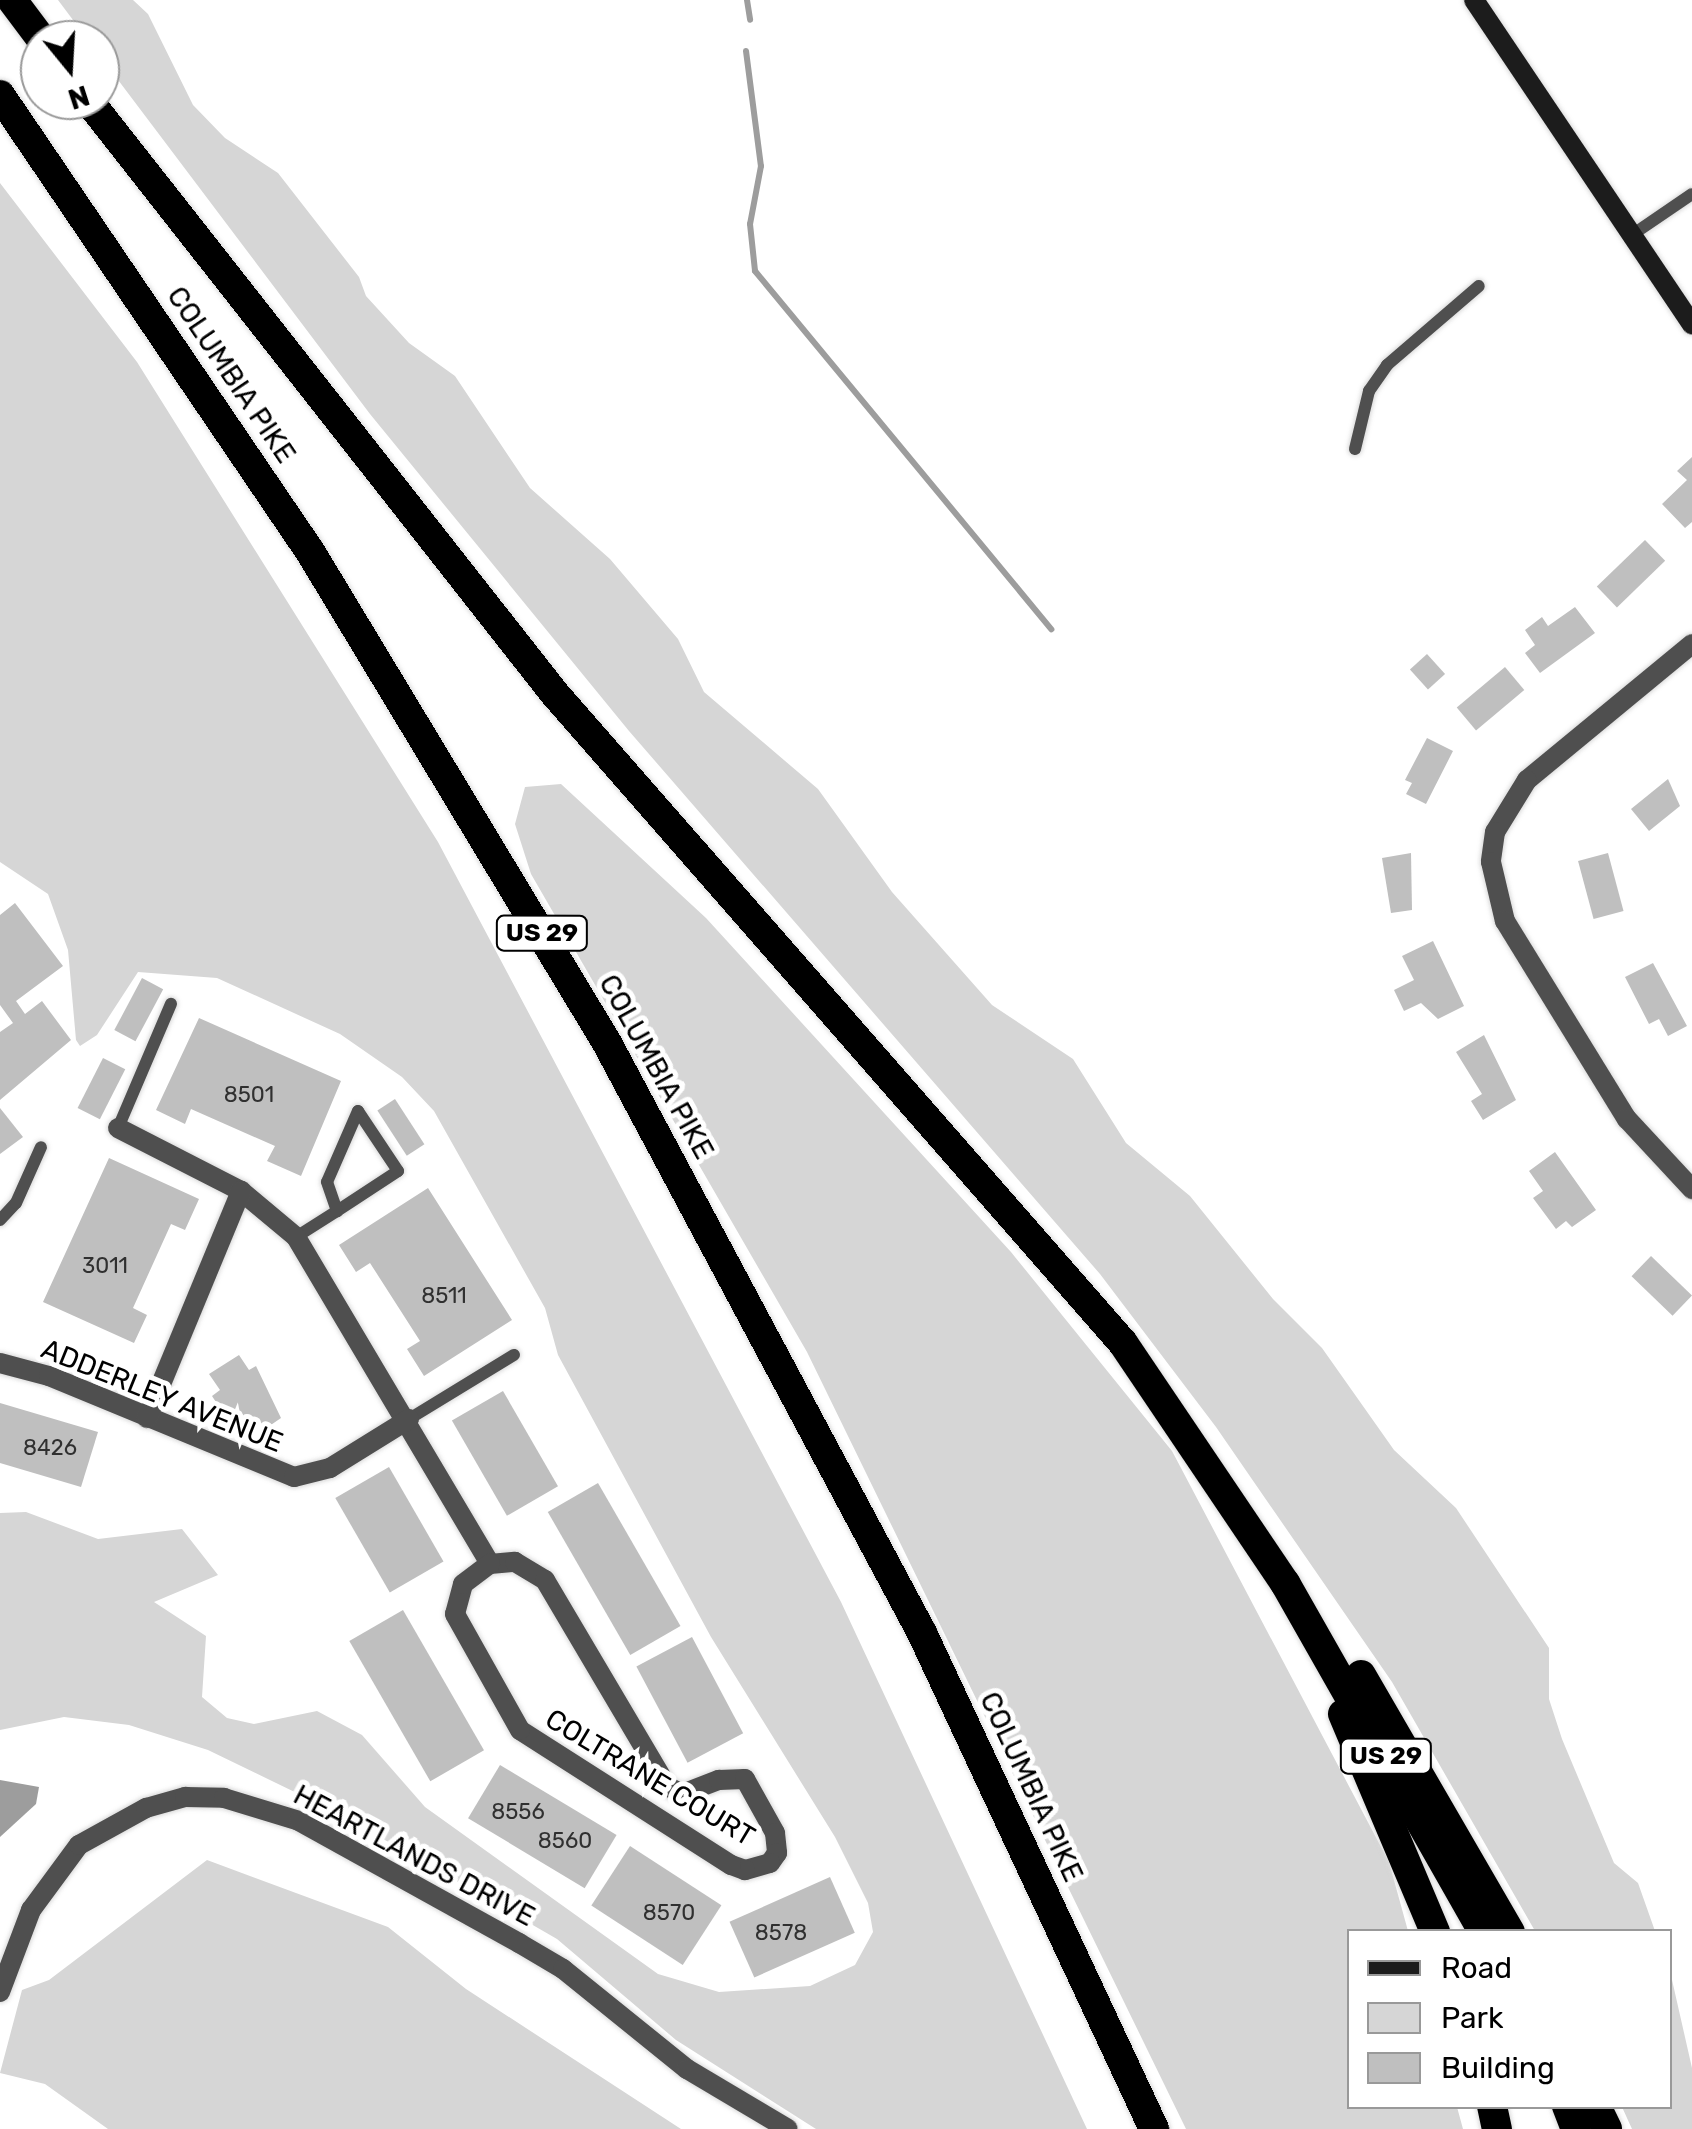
<!DOCTYPE html>
<html>
<head>
<meta charset="utf-8">
<style>
	body { margin:0 }
	#map { position:relative; width:1692px; height:2129px; overflow:hidden; background:#fff; font-family:Rubik,sans-serif }
	div>[style] { position:absolute }
	.green>* { inset:0; background:#d6d6d6 }
	.water>* { inset:0; background:#9d9d9d }
	.stream>* { height:6px; margin:-3px; padding:0 3px; transform-origin:3px; border-radius:3px; background:#9d9d9d }
	.building>* { inset:0; background:#bfbfbf; transform-origin:0 0 }
	.roads { filter:drop-shadow(0 0 2px #dbdbdb) drop-shadow(0 0 2px #dbdbdb) }
	.lane>* { height:12px; margin:-6px; padding:0 6px; transform-origin:6px; border-radius:6px; background:#4f4f4f }
	.street>* { height:20px; margin:-10px; padding:0 10px; transform-origin:10px; border-radius:10px; background:#4f4f4f }
	.secondary>* { height:20px; margin:-10px; padding:0 10px; transform-origin:10px; border-radius:10px; background:#1c1c1c }
	.highway>* { height:30px; margin:-15px; padding:0 15px; transform-origin:15px; border-radius:15px; background:#000 }
	span { translate:-50% -50%; white-space:nowrap; text-align:center; line-height:1.15; -webkit-text-stroke:10px #fff; paint-order:stroke }
	.number-label { font-size:22px; color:#303030 }
	.number-label span { -webkit-text-stroke-width:0 }
	.shield-label span { padding:2px 8px; background:#fff; border:2px solid; border-radius:8px; -webkit-text-stroke-width:0 }
	.shield-label { font-size:25px; color:#000; font-weight:700 }
	.street-label { font-size:28px; color:#000 }
	.legend { position:absolute; left:1347px; top:1929px; width:325px; height:180px; box-sizing:border-box; background:#fff; border:2px solid #999; margin:0; padding:12px 18px; list-style:none; font-size:30px; color:#000 }
	.legend li { display:flex; align-items:center; gap:20px; height:50px }
	.legend b { width:50px; border:2px solid #999 }
	.north { position:absolute; left:20px; top:20px; width:100px; height:100px; box-sizing:border-box; background:#fff; border:2px solid #999; border-radius:50%; rotate:162deg; font-size:28px; font-weight:700; line-height:40px; text-align:center; color:#000 }
	.north::after { content:''; display:block; margin:auto; width:35px; height:45px; background:#000; clip-path:polygon(50% 0,100% 100%,50% 72%,0 100%) }
</style>
</head>
<body>
<div id="map">
	<div class="green">
		<div style="clip-path:polygon(58px 0,133px 0,148px 14px,193px 105px,225px 138px,278px 173px,359px 277px,366px 296px,409px 343px,455px 376px,530px 488px,610px 559px,678px 639px,704px 692px,818px 789px,892px 892px,992px 1005px,1073px 1059px,1126px 1143px,1190px 1196px,1273px 1299px,1322px 1348px,1394px 1450px,1456px 1508px,1549px 1648px,1549px 1699px,1562px 1739px,1614px 1863px,1638px 1883px,1655px 1931px,1535px 1931px,1392px 1682px,1216px 1427px,1100px 1274px,629px 731px,370px 414px,100px 56px,100px 40px,88px 40px)"></div>
		<div style="clip-path:polygon(0 183px,137px 362px,438px 842px,841px 1602px,1087px 2129px,816px 2129px,676px 2040px,557px 1939px,338px 1813px,208px 1750px,129px 1725px,64px 1717px,0 1730px,0 1513px,26px 1512px,98px 1539px,182px 1529px,218px 1575px,154px 1602px,206px 1636px,202px 1697px,227px 1718px,254px 1724px,317px 1711px,362px 1735px,425px 1807px,658px 1974px,719px 1992px,810px 1986px,855px 1965px,873px 1932px,868px 1903px,835px 1837px,711px 1637px,558px 1355px,545px 1308px,434px 1111px,402px 1077px,340px 1034px,217px 978px,138px 972px,97px 1035px,80px 1046px,76px 1040px,68px 950px,48px 894px,0 862px)"></div>
		<div style="clip-path:polygon(561px 784px,706px 918px,1011px 1252px,1172px 1451px,1389px 1862px,1408px 1931px,1350px 1932px,1350px 2106px,1457px 2107px,1463px 2129px,1186px 2129px,807px 1352px,531px 874px,515px 824px,525px 787px)"></div>
		<div style="clip-path:polygon(207px 1860px,388px 1927px,466px 1989px,681px 2129px,108px 2129px,45px 2084px,0 2073px,22px 1990px,49px 1980px)"></div>
		<div style="clip-path:polygon(1670px 1971px,1692px 2068px,1692px 2129px,1632px 2129px,1622px 2107px,1670px 2106px)"></div>
	</div>
	<div class="water">
		<div style="clip-path:polygon(0 1780px,39px 1787px,36px 1804px,0 1837px)"></div>
	</div>
	<div class="stream">
		<div style="left:747px;top:0;width:20px;rotate:81deg"></div>
		<div style="left:746px;top:51px;width:116px;rotate:82.6deg"></div>
		<div style="left:761px;top:166px;width:59px;rotate:100.7deg"></div>
		<div style="left:750px;top:224px;width:47px;rotate:83.9deg"></div>
		<div style="left:755px;top:271px;width:465px;rotate:50.4deg"></div>
	</div>
	<div class="building">
		<div style="clip-path:polygon(1692px 457px,1692px 522px,1685px 528px,1662px 504px,1687px 480px,1677px 471px)"></div>
		<div style="left:1645px;top:540px;width:29px;height:67px;rotate:46deg"></div>
		<div style="clip-path:polygon(1575px 607px,1595px 633px,1540px 673px,1525px 653px,1535px 645px,1525px 630px,1542px 617px,1548px 626px)"></div>
		<div style="left:1427px;top:654px;width:27px;height:23px;rotate:48deg"></div>
		<div style="left:1505px;top:667px;width:30px;height:63px;rotate:50deg"></div>
		<div style="clip-path:polygon(1427px 738px,1453px 751px,1426px 804px,1406px 794px,1412px 783px,1405px 780px)"></div>
		<div style="clip-path:polygon(1668px 779px,1680px 806px,1649px 831px,1631px 809px)"></div>
		<div style="clip-path:polygon(1411px 853px,1412px 910px,1391px 913px,1382px 858px)"></div>
		<div style="left:1608px;top:853px;width:60px;height:31px;rotate:75deg"></div>
		<div style="clip-path:polygon(15px 903px,63px 966px,16px 1001px,25px 1014px,42px 1001px,71px 1040px,0 1100px,0 1032px,13px 1023px,0 1005px,0 915px)"></div>
		<div style="clip-path:polygon(1433px 941px,1464px 1006px,1438px 1019px,1421px 1003px,1404px 1011px,1394px 990px,1414px 980px,1402px 956px)"></div>
		<div style="clip-path:polygon(1653px 963px,1687px 1026px,1668px 1036px,1659px 1019px,1649px 1024px,1625px 977px)"></div>
		<div style="left:142px;top:978px;width:24px;height:59px;rotate:28deg"></div>
		<div style="clip-path:polygon(199px 1018px,341px 1081px,301px 1176px,267px 1161px,275px 1146px,191px 1109px,185px 1124px,156px 1110px)"></div>
		<div style="clip-path:polygon(1484px 1035px,1516px 1100px,1483px 1120px,1471px 1101px,1482px 1094px,1456px 1052px)"></div>
		<div style="left:103px;top:1058px;width:25px;height:56px;rotate:27deg"></div>
		<div style="left:395px;top:1099px;width:54px;height:21px;rotate:57deg"></div>
		<div style="clip-path:polygon(0 1108px,23px 1137px,0 1154px)"></div>
		<div style="clip-path:polygon(1555px 1152px,1596px 1210px,1572px 1227px,1566px 1221px,1556px 1229px,1533px 1198px,1543px 1191px,1529px 1171px)"></div>
		<div style="clip-path:polygon(109px 1158px,199px 1199px,185px 1230px,171px 1224px,133px 1308px,147px 1315px,134px 1343px,43px 1302px)"></div>
		<div style="clip-path:polygon(428px 1188px,512px 1320px,424px 1376px,407px 1349px,420px 1341px,370px 1263px,356px 1272px,339px 1245px)"></div>
		<div style="left:1651px;top:1256px;width:57px;height:28px;rotate:44deg"></div>
		<div style="clip-path:polygon(239px 1355px,249px 1370px,256px 1366px,281px 1418px,252px 1438px,233px 1411px,225px 1416px,212px 1396px,220px 1390px,209px 1374px)"></div>
		<div style="left:503px;top:1391px;width:110px;height:59px;rotate:60deg"></div>
		<div style="clip-path:polygon(0 1403px,98px 1432px,81px 1487px,0 1463px)"></div>
		<div style="left:389px;top:1467px;width:109px;height:62px;rotate:60deg"></div>
		<div style="left:598px;top:1483px;width:165px;height:58px;rotate:60deg"></div>
		<div style="left:403px;top:1610px;width:162px;height:62px;rotate:60deg"></div>
		<div style="left:692px;top:1637px;width:109px;height:63px;rotate:62deg"></div>
		<div style="left:500px;top:1765px;width:136px;height:62px;rotate:31deg"></div>
		<div style="left:630px;top:1846px;width:109px;height:71px;rotate:33deg"></div>
		<div style="left:830px;top:1877px;width:61px;height:110px;rotate:66deg"></div>
	</div>
	<div class="roads">
		<div class="lane">
			<div style="left:1629px;top:237px;width:76px;rotate:-34.3deg"></div>
			<div style="left:1355px;top:449px;width:60px;rotate:-76.4deg"></div>
			<div style="left:1369px;top:391px;width:32px;rotate:-55deg"></div>
			<div style="left:1387px;top:365px;width:121px;rotate:-40.7deg"></div>
			<div style="left:118px;top:1128px;width:135px;rotate:-66.9deg"></div>
			<div style="left:0;top:1220px;width:23px;rotate:-47deg"></div>
			<div style="left:16px;top:1203px;width:61px;rotate:-65.9deg"></div>
			<div style="left:296px;top:1237px;width:49px;rotate:-32.4deg"></div>
			<div style="left:337px;top:1211px;width:73px;rotate:-33.3deg"></div>
			<div style="left:398px;top:1171px;width:72px;rotate:-123.7deg"></div>
			<div style="left:358px;top:1111px;width:77px;rotate:113.6deg"></div>
			<div style="left:327px;top:1182px;width:31px;rotate:71deg"></div>
			<div style="left:409px;top:1419px;width:123px;rotate:-31.4deg"></div>
		</div>
		<div class="street">
			<div style="left:1692px;top:644px;width:214px;rotate:140.5deg"></div>
			<div style="left:1527px;top:780px;width:61px;rotate:121.6deg"></div>
			<div style="left:1495px;top:832px;width:30px;rotate:98deg"></div>
			<div style="left:1491px;top:862px;width:61px;rotate:76.7deg"></div>
			<div style="left:1505px;top:921px;width:233px;rotate:58.4deg"></div>
			<div style="left:1627px;top:1119px;width:96px;rotate:47.1deg"></div>
			<div style="left:118px;top:1128px;width:138px;rotate:27.1deg"></div>
			<div style="left:241px;top:1191px;width:72px;rotate:39.9deg"></div>
			<div style="left:296px;top:1237px;width:380px;rotate:59.3deg"></div>
			<div style="left:490px;top:1564px;width:25px;rotate:-5deg"></div>
			<div style="left:515px;top:1562px;width:35px;rotate:31deg"></div>
			<div style="left:545px;top:1580px;width:239px;rotate:59.4deg"></div>
			<div style="left:667px;top:1786px;width:17px;rotate:28deg"></div>
			<div style="left:682px;top:1794px;width:40px;rotate:-21deg"></div>
			<div style="left:719px;top:1780px;width:26px;rotate:-2deg"></div>
			<div style="left:745px;top:1779px;width:62px;rotate:60.9deg"></div>
			<div style="left:775px;top:1833px;width:20px;rotate:84deg"></div>
			<div style="left:777px;top:1853px;width:12px;rotate:125deg"></div>
			<div style="left:770px;top:1863px;width:26px;rotate:164deg"></div>
			<div style="left:745px;top:1870px;width:15px;rotate:-160deg"></div>
			<div style="left:731px;top:1865px;width:250px;rotate:-147.4deg"></div>
			<div style="left:520px;top:1730px;width:133px;rotate:-119.3deg"></div>
			<div style="left:455px;top:1614px;width:31px;rotate:-75deg"></div>
			<div style="left:463px;top:1584px;width:34px;rotate:-37deg"></div>
			<div style="left:0;top:1363px;width:51px;rotate:14.9deg"></div>
			<div style="left:49px;top:1376px;width:265px;rotate:22.4deg"></div>
			<div style="left:294px;top:1477px;width:37px;rotate:-14deg"></div>
			<div style="left:330px;top:1468px;width:93px;rotate:-31.8deg"></div>
			<div style="left:147px;top:1418px;width:246px;rotate:-67.5deg"></div>
			<div style="left:0;top:1992px;width:88px;rotate:-69.3deg"></div>
			<div style="left:31px;top:1910px;width:81px;rotate:-53.6deg"></div>
			<div style="left:79px;top:1845px;width:77px;rotate:-28.9deg"></div>
			<div style="left:146px;top:1808px;width:41px;rotate:-15.8deg"></div>
			<div style="left:185px;top:1797px;width:39px;rotate:1deg"></div>
			<div style="left:224px;top:1798px;width:78px;rotate:17deg"></div>
			<div style="left:299px;top:1821px;width:252px;rotate:29deg"></div>
			<div style="left:519px;top:1943px;width:51px;rotate:30.6deg"></div>
			<div style="left:563px;top:1969px;width:159px;rotate:38.9deg"></div>
			<div style="left:687px;top:2069px;width:117px;rotate:30.7deg"></div>
		</div>
		<div class="secondary">
			<div style="left:1474px;top:0;width:391px;rotate:56.1deg"></div>
		</div>
		<div class="highway">
			<div style="left:12px;top:0;width:50px;rotate:53.1deg"></div>
			<div style="left:0;top:95px;width:554px;rotate:55.82deg"></div>
			<div style="left:311px;top:553px;width:572px;rotate:58.86deg"></div>
			<div style="left:607px;top:1043px;width:669px;rotate:61.9deg"></div>
			<div style="left:922px;top:1633px;width:548px;rotate:64.93deg"></div>
			<div style="left:88px;top:100px;width:756px;rotate:51.83deg"></div>
			<div style="left:555px;top:694px;width:862px;rotate:48.81deg"></div>
			<div style="left:1123px;top:1343px;width:290px;rotate:56deg"></div>
			<div style="left:1285px;top:1583px;width:401px;rotate:60.4deg"></div>
			<div style="left:1361px;top:1675px;width:297px;rotate:59.9deg"></div>
			<div style="left:1343px;top:1714px;width:237px;rotate:67.1deg"></div>
			<div style="left:1492px;top:2106px;width:24px;rotate:78deg"></div>
			<div style="left:1567px;top:2106px;width:25px;rotate:69deg"></div>
			<div style="left:1596px;top:2106px;width:25px;rotate:64deg"></div>
		</div>
	</div>
	<div class="number-label">
		<span style="left:249px;top:1095px">8501</span>
		<span style="left:105px;top:1266px">3011</span>
		<span style="left:444px;top:1296px">8511</span>
		<span style="left:50px;top:1448px">8426</span>
		<span style="left:518px;top:1812px">8556</span>
		<span style="left:565px;top:1841px">8560</span>
		<span style="left:669px;top:1913px">8570</span>
		<span style="left:781px;top:1933px">8578</span>
	</div>
	<div class="shield-label">
		<span style="left:542px;top:933px">US 29</span>
		<span style="left:1386px;top:1756px">US 29</span>
	</div>
	<div class="street-label">
		<span style="left:231px;top:375px;rotate:56deg">COLUMBIA PIKE</span>
		<span style="left:656px;top:1067px;rotate:61deg">COLUMBIA PIKE</span>
		<span style="left:162px;top:1396px;rotate:22deg">ADDERLEY AVENUE</span>
		<span style="left:650px;top:1778px;rotate:31deg">COLTRANE COURT</span>
		<span style="left:1031px;top:1787px;rotate:65deg">COLUMBIA PIKE</span>
		<span style="left:414px;top:1856px;rotate:28deg">HEARTLANDS DRIVE</span>
	</div>
	<ul class="legend">
	<li><b style="height:12px;background:#1c1c1c"></b>Road</li>
	<li><b style="height:28px;background:#d6d6d6"></b>Park</li>
	<li><b style="height:28px;background:#bfbfbf"></b>Building</li>
	</ul>
	<div class="north">N</div>
</div>
</body>
</html>
